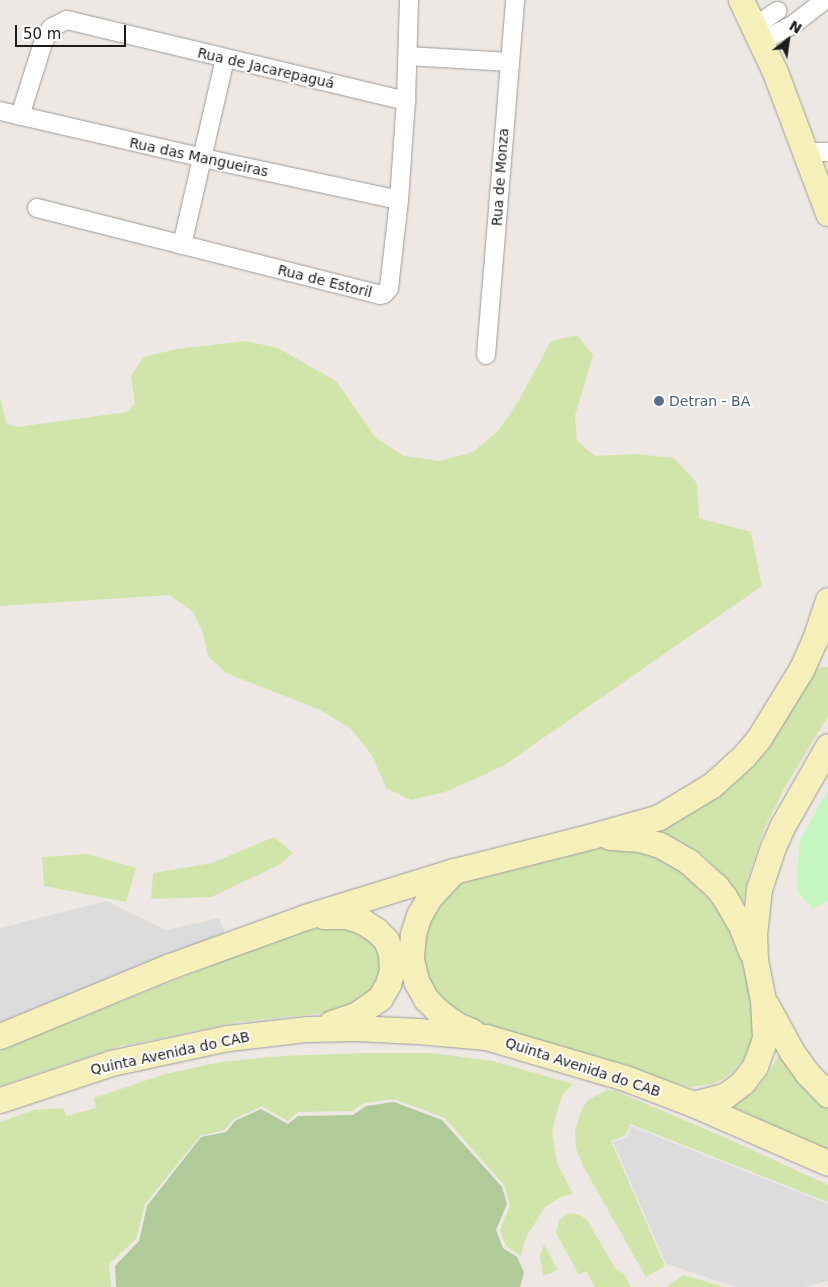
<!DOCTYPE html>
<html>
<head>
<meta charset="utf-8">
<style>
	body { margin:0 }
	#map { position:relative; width:828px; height:1287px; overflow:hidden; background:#ede8e3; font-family:"DejaVu Sans",sans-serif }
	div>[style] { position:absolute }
	.grass>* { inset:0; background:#d1e5ab }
	.forest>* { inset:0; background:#b0ca9a }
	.park>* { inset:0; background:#c5f6c1 }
	.parking>* { inset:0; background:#dcdcdc }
	.roads { filter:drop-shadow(0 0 1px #9d9d9d) drop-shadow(0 0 1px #9d9d9d) }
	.street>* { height:18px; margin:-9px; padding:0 9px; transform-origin:9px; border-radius:9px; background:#fff }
	.secondary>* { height:25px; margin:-12.5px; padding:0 12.5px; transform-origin:12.5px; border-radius:12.5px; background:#f5efb9 }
	.dots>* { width:14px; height:14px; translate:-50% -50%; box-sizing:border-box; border:2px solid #fff; border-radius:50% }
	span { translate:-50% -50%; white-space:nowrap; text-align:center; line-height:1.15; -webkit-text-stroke:4px #fff; paint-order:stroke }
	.street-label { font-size:14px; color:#1c1c1c }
	.service-label { font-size:14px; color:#4e5e75 }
	.left { translate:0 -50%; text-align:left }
	.north { position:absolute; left:763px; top:15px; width:50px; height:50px; -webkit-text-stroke:4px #fff; paint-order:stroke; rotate:30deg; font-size:14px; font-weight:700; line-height:20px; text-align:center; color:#1c1c1c }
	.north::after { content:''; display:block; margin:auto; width:18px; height:22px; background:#1c1c1c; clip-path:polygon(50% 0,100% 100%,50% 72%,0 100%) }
	.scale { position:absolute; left:15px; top:25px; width:111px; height:22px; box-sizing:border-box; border:2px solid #1c1c1c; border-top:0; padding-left:6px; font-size:15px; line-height:18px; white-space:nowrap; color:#1c1c1c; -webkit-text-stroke:4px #fff; paint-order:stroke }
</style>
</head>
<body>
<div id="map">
	<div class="grass">
		<div style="clip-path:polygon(577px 335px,593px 355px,575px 416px,577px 441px,595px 456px,635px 454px,674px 458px,697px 483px,699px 518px,751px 532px,762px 586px,503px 766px,445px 792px,411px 800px,386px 788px,372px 755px,350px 728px,320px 710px,226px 673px,208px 656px,203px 633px,193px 612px,170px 595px,0 606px,0 397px,6px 423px,17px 427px,127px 412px,135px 404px,131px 376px,143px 357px,177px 349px,246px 341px,278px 348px,336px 381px,376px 438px,404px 456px,439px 461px,473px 452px,499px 430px,518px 402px,551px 341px)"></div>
		<div style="clip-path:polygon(823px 667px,828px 667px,828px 716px,785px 787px,764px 829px,748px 878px,743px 903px,725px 876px,701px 854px,673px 839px,642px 832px,659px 826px,814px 671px)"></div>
		<div style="clip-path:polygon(274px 837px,293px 853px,281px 864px,211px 897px,151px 899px,153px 873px,212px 863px)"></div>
		<div style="clip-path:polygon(594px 848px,639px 851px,667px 860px,704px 887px,736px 939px,756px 1009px,757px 1021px,748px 1054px,733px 1072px,723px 1079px,713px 1084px,689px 1087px,480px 1025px,439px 1000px,422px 968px,426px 917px,456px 886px,474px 879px)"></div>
		<div style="clip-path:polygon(88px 854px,136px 868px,126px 902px,44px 886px,42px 857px)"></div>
		<div style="clip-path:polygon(338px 922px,368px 932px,384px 962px,372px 994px,335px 1012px,238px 1022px,118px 1047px,0 1086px,0 1050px,273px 941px)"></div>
		<div style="clip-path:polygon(779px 1052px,828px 1109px,828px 1152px,726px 1108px,738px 1102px,759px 1086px,774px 1064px)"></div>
		<div style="clip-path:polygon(365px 1053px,432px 1053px,493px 1061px,573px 1084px,564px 1093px,559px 1104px,552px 1132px,557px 1163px,573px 1194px,563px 1196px,546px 1206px,526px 1237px,521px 1256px,506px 1246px,500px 1230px,510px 1205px,504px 1185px,445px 1118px,394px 1099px,365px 1103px,352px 1111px,298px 1112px,288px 1121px,262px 1106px,233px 1120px,225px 1130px,200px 1136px,145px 1204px,136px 1239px,109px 1264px,111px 1287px,0 1287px,0 1122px,34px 1110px,63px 1108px,66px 1116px,96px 1108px,94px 1098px,165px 1074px,221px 1062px,281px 1056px)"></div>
		<div style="clip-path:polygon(607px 1090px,616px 1091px,731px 1140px,828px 1185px,828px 1202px,630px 1124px,626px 1135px,611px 1141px,665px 1266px,646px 1277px,583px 1166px,576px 1148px,575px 1130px,582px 1109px,588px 1100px)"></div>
		<div style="clip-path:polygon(569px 1213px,580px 1215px,587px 1220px,615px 1268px,624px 1274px,631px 1287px,595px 1287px,586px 1271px,579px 1275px,556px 1233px,559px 1220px)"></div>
		<div style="clip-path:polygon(544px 1244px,558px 1270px,543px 1276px,540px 1256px)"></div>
		<div style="clip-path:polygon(684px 1275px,724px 1287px,666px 1287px)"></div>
	</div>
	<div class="forest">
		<div style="clip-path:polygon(394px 1102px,442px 1120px,502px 1187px,507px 1204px,496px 1230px,503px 1248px,517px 1257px,524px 1272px,520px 1287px,116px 1287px,115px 1266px,139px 1241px,147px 1206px,201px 1137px,226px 1132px,235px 1121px,261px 1109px,288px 1124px,298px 1116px,353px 1115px,366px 1106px)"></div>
	</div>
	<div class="park">
		<div style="clip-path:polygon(828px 789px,828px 900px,813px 909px,797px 891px,799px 842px)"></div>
	</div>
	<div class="parking">
		<div style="clip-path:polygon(106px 901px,166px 930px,219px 918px,225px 932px,0 1022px,0 928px)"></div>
		<div style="clip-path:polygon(631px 1126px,828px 1204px,828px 1281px,804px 1287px,737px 1287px,666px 1264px,613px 1142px,627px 1137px)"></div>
	</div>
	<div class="roads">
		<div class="street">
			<div style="left:755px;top:26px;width:27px;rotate:-34deg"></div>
			<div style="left:762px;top:41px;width:36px;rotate:-28deg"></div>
			<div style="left:794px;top:24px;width:39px;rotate:-38deg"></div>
			<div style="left:408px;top:56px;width:101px;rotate:3.4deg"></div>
			<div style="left:0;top:111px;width:208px;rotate:13deg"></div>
			<div style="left:203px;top:158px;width:200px;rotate:12.1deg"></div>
			<div style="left:20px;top:116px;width:77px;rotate:-72.5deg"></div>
			<div style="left:43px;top:43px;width:17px;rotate:-62deg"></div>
			<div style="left:51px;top:28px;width:18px;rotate:-27deg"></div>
			<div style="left:67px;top:20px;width:349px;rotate:13.4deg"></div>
			<div style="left:806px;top:152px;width:22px"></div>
			<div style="left:37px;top:208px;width:354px;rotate:14.2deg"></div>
			<div style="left:380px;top:295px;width:4px;rotate:-14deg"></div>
			<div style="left:384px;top:294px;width:8px;rotate:-50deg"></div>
			<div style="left:389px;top:288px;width:89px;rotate:-83.5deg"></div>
			<div style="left:399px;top:200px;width:99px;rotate:-86deg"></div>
			<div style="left:406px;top:101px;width:101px;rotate:-88.3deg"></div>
			<div style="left:182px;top:245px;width:191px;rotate:-77deg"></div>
			<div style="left:486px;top:355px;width:356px;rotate:-85.3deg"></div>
		</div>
		<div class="secondary">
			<div style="left:741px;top:0;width:80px;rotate:64.7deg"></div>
			<div style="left:775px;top:72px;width:151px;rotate:69.4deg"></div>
			<div style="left:610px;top:837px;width:30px;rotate:4deg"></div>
			<div style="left:640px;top:839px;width:21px;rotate:17deg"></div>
			<div style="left:660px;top:845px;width:34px;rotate:30deg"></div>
			<div style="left:689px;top:862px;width:36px;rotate:42deg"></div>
			<div style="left:716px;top:886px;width:15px;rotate:53deg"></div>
			<div style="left:725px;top:898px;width:34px;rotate:60deg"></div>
			<div style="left:742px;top:928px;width:25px;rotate:69deg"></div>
			<div style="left:453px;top:872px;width:35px;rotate:133deg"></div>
			<div style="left:429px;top:898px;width:20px;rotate:120deg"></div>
			<div style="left:419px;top:915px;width:20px;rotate:108deg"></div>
			<div style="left:413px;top:934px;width:25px;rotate:95deg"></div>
			<div style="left:411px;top:959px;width:23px;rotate:77deg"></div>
			<div style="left:416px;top:981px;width:21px;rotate:61deg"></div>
			<div style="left:426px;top:999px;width:20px;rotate:45deg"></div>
			<div style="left:440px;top:1013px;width:21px;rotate:35deg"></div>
			<div style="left:457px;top:1025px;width:16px;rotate:22deg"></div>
			<div style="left:323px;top:916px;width:23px"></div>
			<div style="left:346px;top:916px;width:17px;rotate:17deg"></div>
			<div style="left:362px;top:921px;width:17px;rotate:33deg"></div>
			<div style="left:376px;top:930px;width:14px;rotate:45deg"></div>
			<div style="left:386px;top:940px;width:14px;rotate:69deg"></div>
			<div style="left:391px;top:953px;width:17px;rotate:87deg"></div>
			<div style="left:392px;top:970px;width:15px;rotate:106deg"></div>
			<div style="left:388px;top:984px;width:16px;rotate:120deg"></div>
			<div style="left:380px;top:998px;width:29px;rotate:145deg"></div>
			<div style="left:356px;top:1015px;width:26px;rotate:162deg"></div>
			<div style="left:767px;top:1006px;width:52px;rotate:61.5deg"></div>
			<div style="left:792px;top:1052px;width:26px;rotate:54deg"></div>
			<div style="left:807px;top:1073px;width:30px;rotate:46deg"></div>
			<div style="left:0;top:1036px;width:184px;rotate:-22.4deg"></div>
			<div style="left:170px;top:966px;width:144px;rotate:-19.9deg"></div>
			<div style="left:305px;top:917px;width:156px;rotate:-17.2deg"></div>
			<div style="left:454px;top:871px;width:142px;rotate:-14.2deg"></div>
			<div style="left:592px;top:836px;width:70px;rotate:-15.8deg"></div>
			<div style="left:659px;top:817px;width:62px;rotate:-31.1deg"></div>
			<div style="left:712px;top:785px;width:43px;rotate:-42.2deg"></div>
			<div style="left:744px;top:756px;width:23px;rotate:-50deg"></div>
			<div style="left:759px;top:738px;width:82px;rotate:-58.4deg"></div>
			<div style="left:802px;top:668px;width:32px;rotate:-66deg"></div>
			<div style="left:815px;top:639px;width:41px;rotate:-71.6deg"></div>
			<div style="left:0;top:1100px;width:117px;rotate:-18.4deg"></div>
			<div style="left:111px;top:1063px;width:120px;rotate:-12.1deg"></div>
			<div style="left:228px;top:1038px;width:80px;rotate:-6.5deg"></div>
			<div style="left:307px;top:1029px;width:49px;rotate:-1.2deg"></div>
			<div style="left:356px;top:1028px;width:62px;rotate:2.8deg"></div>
			<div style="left:418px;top:1031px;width:68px;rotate:5deg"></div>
			<div style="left:486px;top:1037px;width:145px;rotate:16.4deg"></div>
			<div style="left:625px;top:1078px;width:73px;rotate:20.9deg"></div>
			<div style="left:693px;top:1104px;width:147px;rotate:23.6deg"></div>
			<div style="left:693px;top:1104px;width:34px;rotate:-15deg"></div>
			<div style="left:726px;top:1095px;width:21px;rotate:-37deg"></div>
			<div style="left:743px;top:1082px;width:20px;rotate:-53deg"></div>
			<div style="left:755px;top:1066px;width:30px;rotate:-70deg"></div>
			<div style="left:765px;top:1038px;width:38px;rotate:-93deg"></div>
			<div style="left:763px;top:1000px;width:41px;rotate:-101.3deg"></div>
			<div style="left:755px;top:960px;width:25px;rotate:-92deg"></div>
			<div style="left:754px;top:935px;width:46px;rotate:-83.8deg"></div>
			<div style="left:759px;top:889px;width:44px;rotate:-71.6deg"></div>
			<div style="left:773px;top:847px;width:24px;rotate:-66deg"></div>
			<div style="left:783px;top:825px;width:91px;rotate:-60.3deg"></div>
		</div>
	</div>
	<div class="dots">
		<div style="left:659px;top:401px;background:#5c6f8a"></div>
	</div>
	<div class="street-label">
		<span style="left:266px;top:68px;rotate:13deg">Rua de Jacarepaguá</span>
		<span style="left:199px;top:157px;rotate:12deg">Rua das Mangueiras</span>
		<span style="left:500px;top:177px;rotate:-86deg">Rua de Monza</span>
		<span style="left:325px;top:281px;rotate:14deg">Rua de Estoril</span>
		<span style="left:170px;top:1053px;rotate:-12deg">Quinta Avenida do CAB</span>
		<span style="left:583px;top:1067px;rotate:18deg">Quinta Avenida do CAB</span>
	</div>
	<div class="service-label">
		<span class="left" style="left:669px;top:401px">Detran - BA</span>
	</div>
	<div class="north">N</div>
	<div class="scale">50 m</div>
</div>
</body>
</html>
